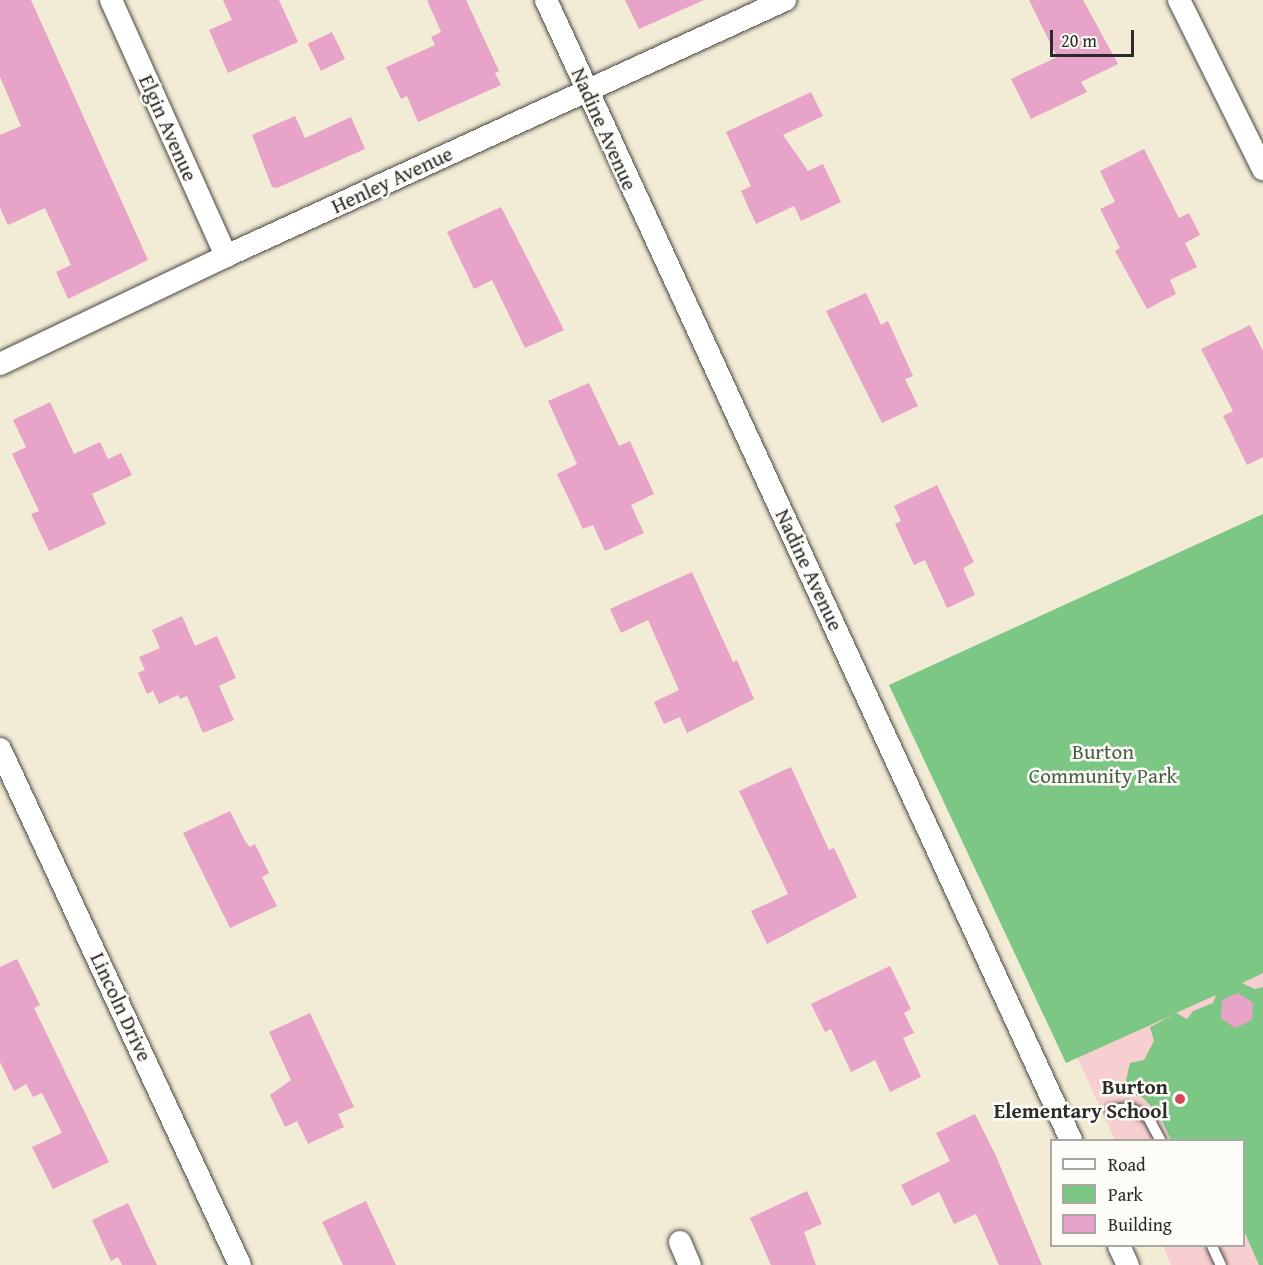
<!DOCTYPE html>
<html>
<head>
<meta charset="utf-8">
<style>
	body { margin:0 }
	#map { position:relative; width:1263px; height:1265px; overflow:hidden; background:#f2ebd5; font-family:"Gentium Book Plus",serif }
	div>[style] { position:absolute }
	.built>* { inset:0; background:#f7cfd0 }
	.green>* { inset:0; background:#7dc784 }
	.building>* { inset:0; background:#e7a4c8; transform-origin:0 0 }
	.roads { filter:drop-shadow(0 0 2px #494844) drop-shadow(0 0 2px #494844) }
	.lane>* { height:10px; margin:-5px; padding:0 5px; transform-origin:5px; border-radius:5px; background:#fff }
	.street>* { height:22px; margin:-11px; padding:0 11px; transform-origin:11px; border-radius:11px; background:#fff }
	.dots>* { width:16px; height:16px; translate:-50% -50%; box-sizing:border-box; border:3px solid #fdfcf7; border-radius:50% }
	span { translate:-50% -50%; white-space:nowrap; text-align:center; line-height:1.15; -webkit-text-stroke:5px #fdfcf7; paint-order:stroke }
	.street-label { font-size:21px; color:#2b2b2b }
	.park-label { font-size:21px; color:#48624a }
	.poi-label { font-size:21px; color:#2b2b2b; font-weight:700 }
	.right { translate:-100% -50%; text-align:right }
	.legend { position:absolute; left:1050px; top:1139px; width:195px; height:108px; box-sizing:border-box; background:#fdfcf7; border:2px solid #a9a8a5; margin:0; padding:8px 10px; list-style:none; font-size:18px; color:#2b2b2b }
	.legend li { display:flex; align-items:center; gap:12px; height:30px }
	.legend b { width:30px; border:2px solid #a9a8a5 }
	.scale { position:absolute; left:1050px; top:30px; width:84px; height:27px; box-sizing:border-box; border:3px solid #2b2b2b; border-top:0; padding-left:8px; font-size:18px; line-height:21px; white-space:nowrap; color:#2b2b2b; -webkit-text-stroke:4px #fdfcf7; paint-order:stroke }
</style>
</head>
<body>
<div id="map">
	<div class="built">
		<div style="clip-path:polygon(1263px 973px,1263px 1265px,1171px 1265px,1163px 1246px,1244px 1246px,1244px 1140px,1115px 1140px,1077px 1057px)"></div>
	</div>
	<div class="green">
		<div style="clip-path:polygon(evenodd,1263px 514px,1263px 973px,1242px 983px,1255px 989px,1263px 987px,1263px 1265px,1259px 1265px,1244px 1231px,1244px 1140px,1171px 1140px,1159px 1114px,1142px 1097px,1123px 1093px,1130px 1063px,1144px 1060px,1154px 1041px,1150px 1027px,1175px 1014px,1066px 1063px,889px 685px,1263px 514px,1216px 995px,1213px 1003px,1193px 1011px,1187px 1019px,1176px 1013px,1216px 995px)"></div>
	</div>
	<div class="building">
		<div style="clip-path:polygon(0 0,31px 0,148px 260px,68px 299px,56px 272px,71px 265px,45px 208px,8px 225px,0 208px,0 135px,21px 126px,0 77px)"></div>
		<div style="clip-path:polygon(223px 0,279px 0,298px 42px,228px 73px,209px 30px,232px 20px)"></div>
		<div style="clip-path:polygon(427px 0,466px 0,499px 71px,495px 73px,501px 85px,418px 122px,407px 96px,401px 99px,386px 67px,435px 45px,431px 37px,441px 32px)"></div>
		<div style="clip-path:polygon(625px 0,704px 0,639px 29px)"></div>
		<div style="clip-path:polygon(1029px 0,1083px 0,1118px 64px,1081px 82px,1087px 92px,1031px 119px,1011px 79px,1057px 57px)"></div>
		<div style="left:332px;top:32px;width:30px;height:27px;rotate:64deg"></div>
		<div style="clip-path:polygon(811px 92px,823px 116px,783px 135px,808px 171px,823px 164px,841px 202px,801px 221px,794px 206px,756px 224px,741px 191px,751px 186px,726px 132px)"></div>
		<div style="clip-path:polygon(295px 116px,305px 138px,351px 117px,365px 149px,277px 188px,272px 187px,252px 135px)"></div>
		<div style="clip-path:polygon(1144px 149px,1179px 218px,1189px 213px,1200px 235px,1185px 243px,1197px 267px,1170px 280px,1176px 294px,1147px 309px,1115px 251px,1120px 248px,1100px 209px,1115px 202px,1100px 171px)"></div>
		<div style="clip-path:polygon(501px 207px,564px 330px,525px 348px,492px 280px,474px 289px,447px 232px)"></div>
		<div style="clip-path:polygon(866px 293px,881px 325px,888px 321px,913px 376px,905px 379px,918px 406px,882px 423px,826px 311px)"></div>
		<div style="clip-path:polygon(1250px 325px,1263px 351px,1263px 457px,1247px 465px,1223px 416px,1233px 411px,1201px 349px)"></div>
		<div style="clip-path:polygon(589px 383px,619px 446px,630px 441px,654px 494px,631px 505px,644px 533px,605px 551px,593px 525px,583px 529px,557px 474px,577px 464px,548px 401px)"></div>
		<div style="clip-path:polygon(50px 402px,74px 454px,100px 442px,108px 459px,121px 453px,132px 475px,92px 494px,106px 524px,49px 551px,31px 514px,39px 511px,12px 454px,26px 447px,13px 420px)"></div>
		<div style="clip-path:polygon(937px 485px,974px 562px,963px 568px,975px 595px,947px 608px,925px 560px,914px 565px,895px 524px,901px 521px,894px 506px)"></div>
		<div style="clip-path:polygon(692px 572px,733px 662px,737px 660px,754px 699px,687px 733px,680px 717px,664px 724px,654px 702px,679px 690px,648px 620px,621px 633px,610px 609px)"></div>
		<div style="clip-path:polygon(182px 616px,195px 646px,217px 636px,236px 678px,219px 686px,234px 720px,203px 733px,187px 696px,180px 699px,178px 695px,159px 704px,153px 691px,147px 694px,138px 673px,145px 670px,139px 657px,160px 648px,152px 630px)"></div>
		<div style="clip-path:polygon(791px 767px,829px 850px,834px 848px,857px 897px,767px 944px,751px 911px,788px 894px,739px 791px)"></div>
		<div style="clip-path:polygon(230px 811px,245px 841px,250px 847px,255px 844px,269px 873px,262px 877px,277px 906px,230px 928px,183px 833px)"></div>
		<div style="clip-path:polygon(17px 959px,40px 1005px,34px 1008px,109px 1162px,53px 1189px,32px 1147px,62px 1133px,42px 1093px,33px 1097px,26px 1084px,14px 1091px,0 1062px,0 967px)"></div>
		<div style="clip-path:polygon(890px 966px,911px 1009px,904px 1013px,914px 1033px,903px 1038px,921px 1077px,890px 1092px,875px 1060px,851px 1072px,831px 1029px,825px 1032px,811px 1004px)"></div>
		<div style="clip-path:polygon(1238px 993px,1253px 1003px,1252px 1020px,1235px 1028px,1221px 1018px,1222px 1000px)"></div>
		<div style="clip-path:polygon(310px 1013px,354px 1107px,338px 1114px,344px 1127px,308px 1144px,297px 1121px,285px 1127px,270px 1095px,291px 1080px,269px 1032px)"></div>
		<div style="clip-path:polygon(975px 1114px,995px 1154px,1042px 1265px,999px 1265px,976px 1214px,954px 1224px,939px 1192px,912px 1206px,901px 1185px,950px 1161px,936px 1133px)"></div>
		<div style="clip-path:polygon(807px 1191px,822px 1224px,804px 1232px,816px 1265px,771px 1265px,750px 1218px)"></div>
		<div style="clip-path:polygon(366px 1201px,396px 1265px,343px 1265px,322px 1222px)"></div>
		<div style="clip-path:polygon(128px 1203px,157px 1265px,122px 1265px,118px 1257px,111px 1261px,92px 1220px)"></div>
	</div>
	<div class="roads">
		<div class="lane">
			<div style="left:1111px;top:1110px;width:18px;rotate:-6deg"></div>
			<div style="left:1129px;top:1108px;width:21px;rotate:25deg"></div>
			<div style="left:1148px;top:1117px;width:26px;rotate:62deg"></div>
			<div style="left:1212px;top:1246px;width:21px;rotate:65deg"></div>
		</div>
		<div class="street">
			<div style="left:111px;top:0;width:281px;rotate:65.8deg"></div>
			<div style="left:546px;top:0;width:1255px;rotate:65.27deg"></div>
			<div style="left:1179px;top:0;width:189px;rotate:63.6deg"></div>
			<div style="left:0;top:364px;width:250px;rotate:-25.5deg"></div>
			<div style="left:226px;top:256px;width:615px;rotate:-24.61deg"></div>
			<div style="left:0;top:749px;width:569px;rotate:65.06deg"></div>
			<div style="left:680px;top:1242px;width:25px;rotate:67deg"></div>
			<div style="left:1119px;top:1246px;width:21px;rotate:65deg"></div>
		</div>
	</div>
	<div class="dots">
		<div style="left:1180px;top:1099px;background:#d1495b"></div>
	</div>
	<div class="street-label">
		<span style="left:168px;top:128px;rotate:66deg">Elgin Avenue</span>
		<span style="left:604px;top:129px;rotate:66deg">Nadine Avenue</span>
		<span style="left:392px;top:180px;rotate:-25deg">Henley Avenue</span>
		<span style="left:809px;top:570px;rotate:65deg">Nadine Avenue</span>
		<span style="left:121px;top:1007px;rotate:65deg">Lincoln Drive</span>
	</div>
	<div class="park-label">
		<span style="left:1103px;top:764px">Burton<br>Community Park</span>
	</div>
	<div class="poi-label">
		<span class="right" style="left:1168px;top:1099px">Burton<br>Elementary School</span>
	</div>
	<ul class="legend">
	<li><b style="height:8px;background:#fff"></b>Road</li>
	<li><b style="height:16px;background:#7dc784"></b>Park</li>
	<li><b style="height:16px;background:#e7a4c8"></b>Building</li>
	</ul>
	<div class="scale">20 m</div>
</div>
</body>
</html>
